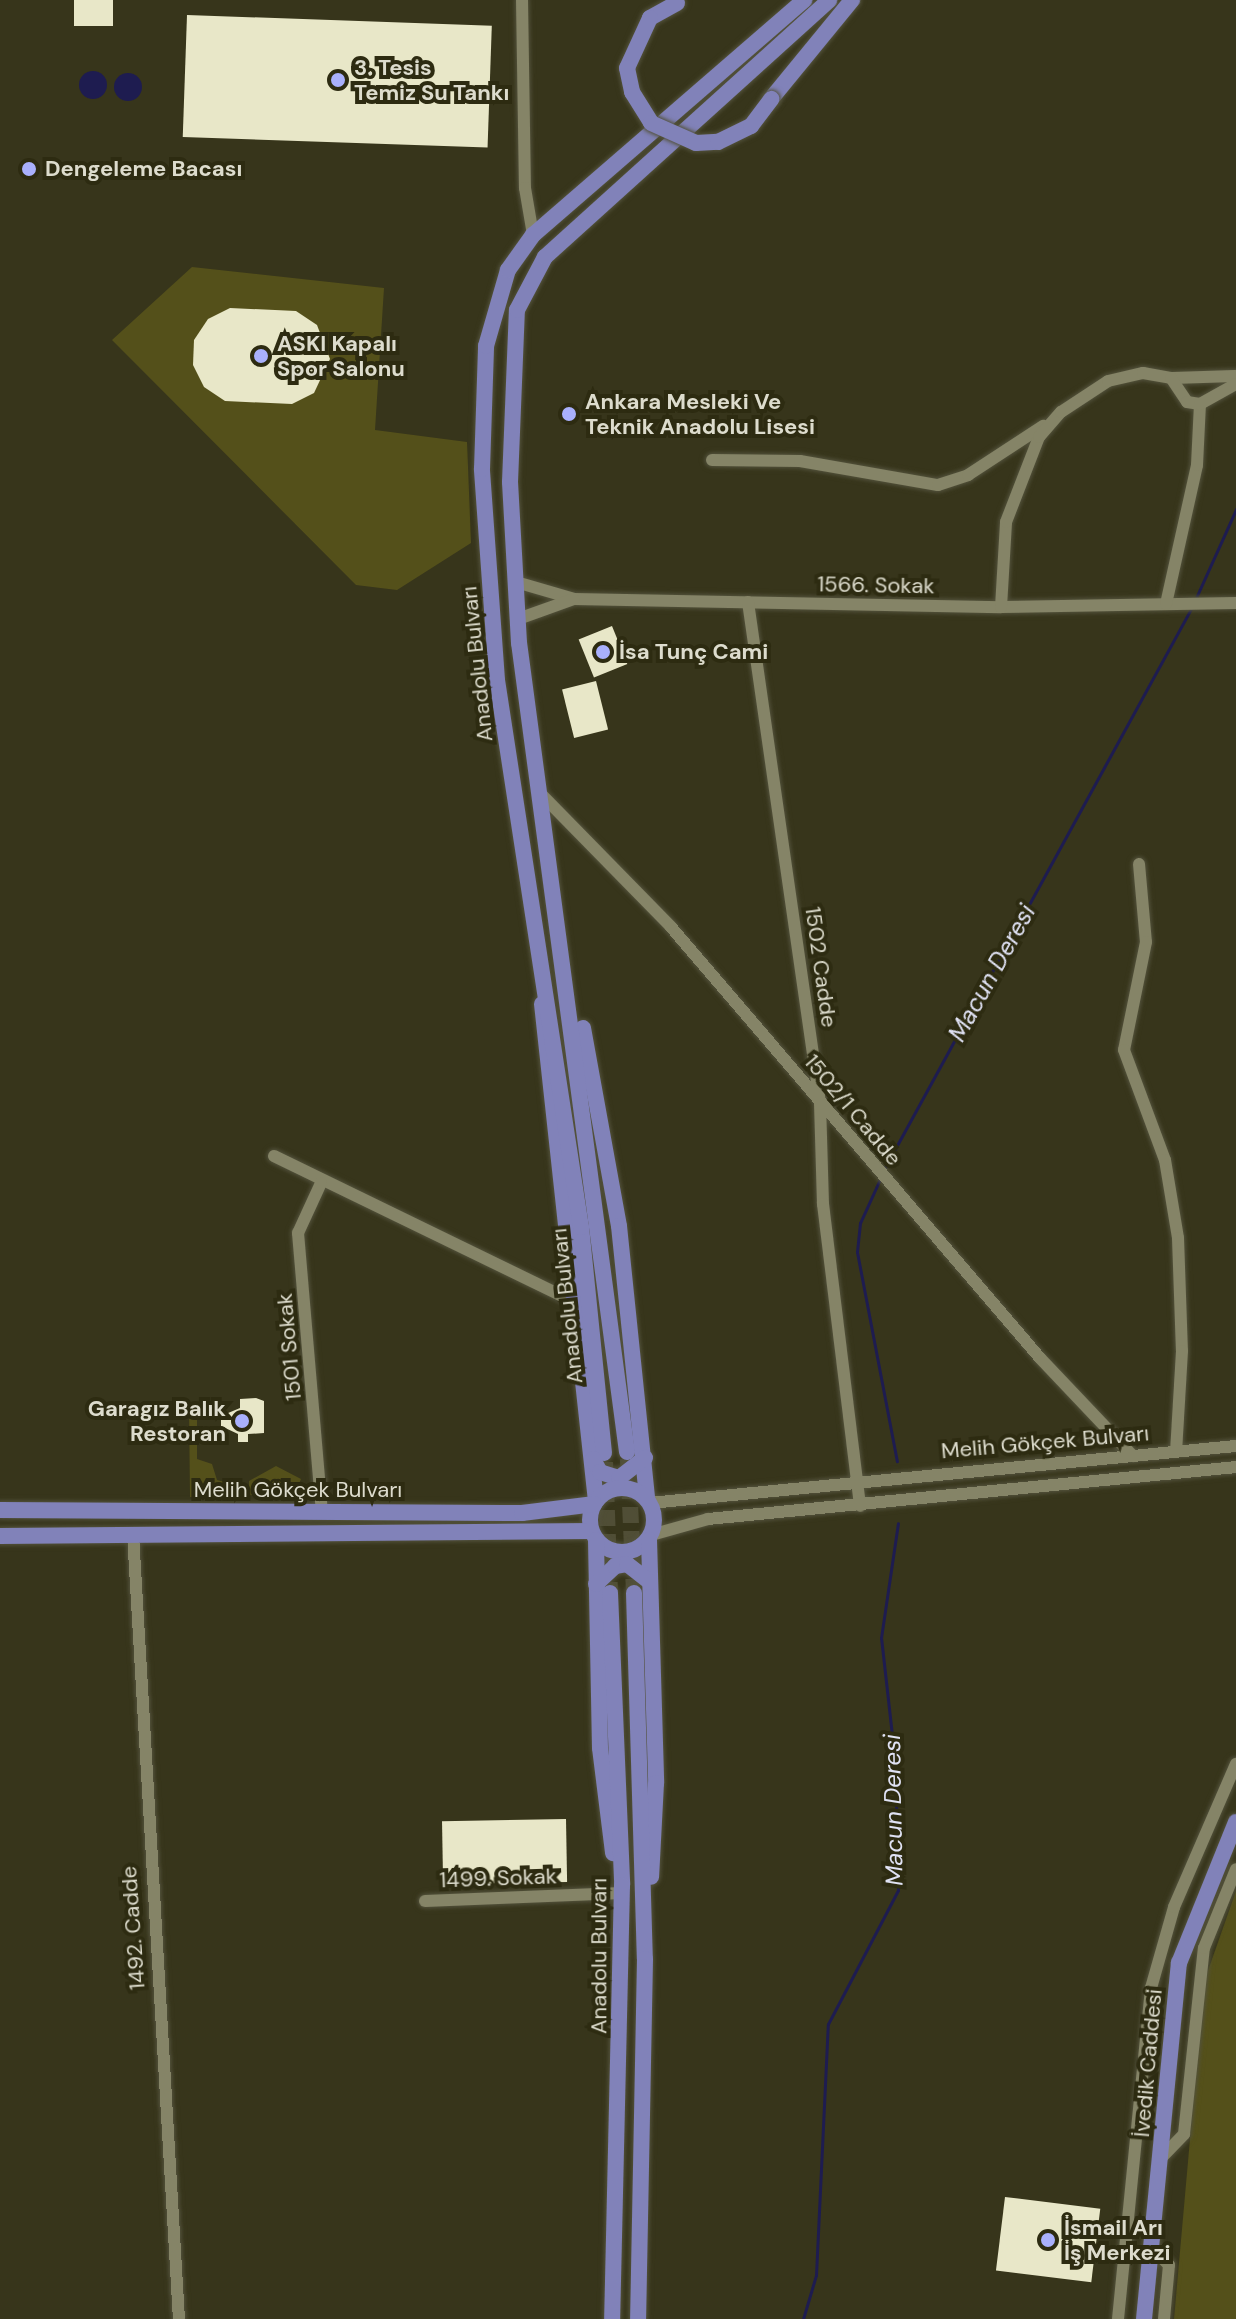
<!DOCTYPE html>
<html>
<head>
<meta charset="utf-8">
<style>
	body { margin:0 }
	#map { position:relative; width:1236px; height:2319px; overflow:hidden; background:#37351b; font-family:"DM Sans",sans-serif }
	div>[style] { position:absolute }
	.green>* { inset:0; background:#54501a }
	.water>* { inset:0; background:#1e1c50 }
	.round { border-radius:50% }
	.stream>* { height:3px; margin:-1.5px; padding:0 1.5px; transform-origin:1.5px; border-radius:1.5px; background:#1e1c50 }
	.building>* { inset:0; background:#e8e7c8; transform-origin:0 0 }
	.major-tunnel>* { height:16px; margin-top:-8px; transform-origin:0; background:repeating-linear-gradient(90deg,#504e36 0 16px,transparent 0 24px) }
	.roads { filter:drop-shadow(0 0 2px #53523c) drop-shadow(0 0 2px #53523c) }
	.minor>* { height:12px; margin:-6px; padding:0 6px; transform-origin:6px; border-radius:6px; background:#858467 }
	.major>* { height:16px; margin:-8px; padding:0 8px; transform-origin:8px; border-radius:8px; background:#8182b9 }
	.major>.ring { margin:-8px; padding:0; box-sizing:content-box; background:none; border:16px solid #8182b9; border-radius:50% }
	.bridges { filter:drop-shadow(0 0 2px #53523c) drop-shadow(0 0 2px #53523c) }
	.major-bridge>* { height:16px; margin:-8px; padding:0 8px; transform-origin:8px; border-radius:8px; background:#8182b9 }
	.dots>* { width:22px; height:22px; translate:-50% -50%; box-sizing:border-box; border:4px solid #2d2b11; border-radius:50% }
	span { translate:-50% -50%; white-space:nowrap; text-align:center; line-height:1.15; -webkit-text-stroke:8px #2d2b11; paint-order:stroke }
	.poi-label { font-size:22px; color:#dddccd; font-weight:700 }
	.left { translate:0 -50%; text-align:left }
	.right { translate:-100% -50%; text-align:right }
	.street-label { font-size:22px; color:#dddccd }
	.water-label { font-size:24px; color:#e0e2f4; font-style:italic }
</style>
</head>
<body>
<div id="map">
	<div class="green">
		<div style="clip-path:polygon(192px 267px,384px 288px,375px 430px,467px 442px,471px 543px,397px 590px,356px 585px,112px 340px)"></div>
		<div style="clip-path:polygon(189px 1406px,197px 1406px,197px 1459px,212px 1464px,217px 1480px,249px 1488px,249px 1481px,276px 1466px,301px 1479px,295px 1494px,190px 1497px)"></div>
		<div style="clip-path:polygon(1236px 1891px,1236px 2319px,1174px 2319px,1204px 1982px)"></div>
	</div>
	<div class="water">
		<div class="round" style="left:79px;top:71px;width:28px;height:28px"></div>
		<div class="round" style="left:114px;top:73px;width:28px;height:28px"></div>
	</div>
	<div class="stream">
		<div style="left:1195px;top:600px;width:100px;rotate:-65.7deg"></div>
		<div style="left:884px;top:1169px;width:641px;rotate:-61.28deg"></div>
		<div style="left:880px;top:1179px;width:48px;rotate:114.4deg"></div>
		<div style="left:860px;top:1223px;width:29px;rotate:96deg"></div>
		<div style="left:857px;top:1252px;width:213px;rotate:79.2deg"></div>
		<div style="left:803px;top:2319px;width:46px;rotate:-73.5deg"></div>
		<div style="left:816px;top:2275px;width:251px;rotate:-87.3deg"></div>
		<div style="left:828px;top:2024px;width:151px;rotate:-62.4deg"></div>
		<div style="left:898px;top:1890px;width:128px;rotate:-91.3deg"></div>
		<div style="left:895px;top:1762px;width:125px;rotate:-96.4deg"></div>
		<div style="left:881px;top:1638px;width:116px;rotate:-81.6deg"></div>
	</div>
	<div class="building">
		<div style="left:74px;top:0;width:39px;height:26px"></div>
		<div style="left:187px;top:15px;width:305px;height:122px;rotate:2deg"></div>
		<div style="clip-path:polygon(230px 308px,296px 311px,317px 325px,330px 359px,314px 393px,292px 404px,225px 401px,204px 387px,193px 365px,194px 340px,208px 319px)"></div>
		<div style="left:612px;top:626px;width:41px;height:36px;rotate:68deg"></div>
		<div style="left:596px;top:681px;width:50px;height:35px;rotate:76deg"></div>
		<div style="clip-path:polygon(256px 1398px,264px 1401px,264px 1433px,248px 1434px,248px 1442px,238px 1442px,238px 1434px,221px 1426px,221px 1416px,240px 1408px,240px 1399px)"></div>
		<div style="left:566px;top:1819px;width:63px;height:124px;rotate:89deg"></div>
		<div style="left:1005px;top:2197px;width:96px;height:74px;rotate:7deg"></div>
	</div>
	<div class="major-tunnel">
		<div style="left:628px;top:1459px;width:134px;rotate:87.4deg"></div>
		<div style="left:605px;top:1462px;width:131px;rotate:87.8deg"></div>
	</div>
	<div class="roads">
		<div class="minor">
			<div style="left:522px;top:0;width:188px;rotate:89.1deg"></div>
			<div style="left:525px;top:188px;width:48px;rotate:80.3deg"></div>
			<div style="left:1171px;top:378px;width:65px;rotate:-1.8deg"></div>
			<div style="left:712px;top:460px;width:88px;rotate:0.7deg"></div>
			<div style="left:800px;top:461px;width:140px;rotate:9.9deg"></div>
			<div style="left:938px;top:485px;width:32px;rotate:-18deg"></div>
			<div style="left:968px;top:475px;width:90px;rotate:-33.2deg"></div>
			<div style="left:516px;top:582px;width:60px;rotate:16.3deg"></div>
			<div style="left:574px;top:599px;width:427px;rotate:1.1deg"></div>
			<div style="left:1001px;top:607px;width:235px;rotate:-1deg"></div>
			<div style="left:748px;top:602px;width:506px;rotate:81.82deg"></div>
			<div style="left:820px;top:1103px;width:101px;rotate:88.3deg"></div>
			<div style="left:823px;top:1204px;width:304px;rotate:83deg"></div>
			<div style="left:1166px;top:604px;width:142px;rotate:-77.4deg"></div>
			<div style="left:1197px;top:465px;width:61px;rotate:-87.2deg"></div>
			<div style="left:1001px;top:607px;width:85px;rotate:-86.6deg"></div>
			<div style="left:1006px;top:522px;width:91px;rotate:-68.8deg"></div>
			<div style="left:1039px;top:437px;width:33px;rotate:-49deg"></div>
			<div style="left:1061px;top:412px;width:56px;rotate:-33.4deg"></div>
			<div style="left:1108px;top:381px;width:36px;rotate:-13deg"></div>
			<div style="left:1143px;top:373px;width:28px;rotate:10deg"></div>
			<div style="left:1171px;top:378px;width:29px;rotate:56deg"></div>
			<div style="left:1187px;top:402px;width:13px;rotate:9deg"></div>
			<div style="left:1200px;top:404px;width:41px;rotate:-29.1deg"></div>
			<div style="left:518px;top:619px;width:59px;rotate:-19.7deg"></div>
			<div style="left:540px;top:793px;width:187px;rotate:45.6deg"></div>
			<div style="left:671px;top:927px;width:567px;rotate:49.43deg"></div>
			<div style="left:1040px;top:1358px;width:135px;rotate:46.5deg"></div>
			<div style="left:1139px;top:864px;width:78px;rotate:84.9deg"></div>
			<div style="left:1146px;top:942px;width:110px;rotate:101.5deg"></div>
			<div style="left:1124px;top:1050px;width:117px;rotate:69.6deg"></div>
			<div style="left:1165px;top:1160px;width:79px;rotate:80.5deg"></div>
			<div style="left:1178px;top:1238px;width:113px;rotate:88deg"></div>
			<div style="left:1182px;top:1351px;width:101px;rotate:93.4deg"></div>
			<div style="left:274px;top:1156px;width:331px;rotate:25.9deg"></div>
			<div style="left:321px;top:1183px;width:55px;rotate:114.7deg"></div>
			<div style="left:298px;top:1233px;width:281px;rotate:85.1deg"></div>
			<div style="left:650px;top:1503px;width:589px;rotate:-5.56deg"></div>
			<div style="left:133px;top:1534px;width:786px;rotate:86.65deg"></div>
			<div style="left:651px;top:1535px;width:59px;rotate:-15.7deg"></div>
			<div style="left:708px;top:1519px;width:531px;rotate:-5.62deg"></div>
			<div style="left:425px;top:1901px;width:197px;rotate:-2.3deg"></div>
			<div style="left:1162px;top:2157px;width:32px;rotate:-46deg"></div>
			<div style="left:1184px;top:2134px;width:187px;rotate:-83.9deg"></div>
			<div style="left:1204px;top:1948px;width:85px;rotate:-67.9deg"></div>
			<div style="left:1152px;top:2248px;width:24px;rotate:45deg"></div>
			<div style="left:1169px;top:2265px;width:54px;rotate:95.3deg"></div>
			<div style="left:1118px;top:2319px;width:333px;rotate:-84.3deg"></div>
			<div style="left:1151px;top:1988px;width:84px;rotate:-74.1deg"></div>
			<div style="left:1174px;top:1907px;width:156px;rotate:-66.6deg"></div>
		</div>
		<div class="major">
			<div style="left:771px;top:99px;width:128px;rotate:-50.7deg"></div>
			<div style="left:542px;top:1004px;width:500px;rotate:83.8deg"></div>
			<div style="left:583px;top:1028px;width:201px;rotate:79.7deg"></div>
			<div style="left:619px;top:1226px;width:274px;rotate:84.1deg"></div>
			<div style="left:627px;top:1452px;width:816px;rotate:-97.6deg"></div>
			<div style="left:519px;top:643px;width:161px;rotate:-93.2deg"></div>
			<div style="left:510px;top:482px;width:172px;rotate:-87.7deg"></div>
			<div style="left:517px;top:310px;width:60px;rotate:-62.2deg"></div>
			<div style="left:545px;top:257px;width:383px;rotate:-42.1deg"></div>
			<div style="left:604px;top:1453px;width:227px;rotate:-95.8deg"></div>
			<div style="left:581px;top:1227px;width:553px;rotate:-98.73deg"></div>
			<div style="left:497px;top:680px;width:212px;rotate:-94.1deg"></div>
			<div style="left:482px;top:469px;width:123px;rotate:-88.1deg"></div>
			<div style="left:486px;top:346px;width:79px;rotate:-73.9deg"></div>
			<div style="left:508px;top:270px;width:43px;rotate:-54.5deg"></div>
			<div style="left:533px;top:235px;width:359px;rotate:-40.9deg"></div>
			<div style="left:593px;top:1459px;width:15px;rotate:62deg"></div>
			<div style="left:600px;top:1472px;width:20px;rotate:18deg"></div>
			<div style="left:619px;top:1478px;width:33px;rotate:-38deg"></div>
			<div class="ring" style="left:590px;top:1488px;width:48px;height:48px"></div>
			<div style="left:0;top:1510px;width:522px;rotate:0.33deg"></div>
			<div style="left:522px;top:1513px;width:73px;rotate:-7.1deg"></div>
			<div style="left:0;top:1536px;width:591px;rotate:-0.48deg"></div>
			<div style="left:596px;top:1540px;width:208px;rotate:88.9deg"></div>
			<div style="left:600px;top:1748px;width:106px;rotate:82.9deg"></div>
			<div style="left:649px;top:1540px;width:243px;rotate:88.3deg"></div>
			<div style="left:656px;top:1783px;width:94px;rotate:93deg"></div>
			<div style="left:596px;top:1584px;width:26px;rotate:-43deg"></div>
			<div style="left:615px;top:1566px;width:12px;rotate:-9deg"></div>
			<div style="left:627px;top:1564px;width:29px;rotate:38deg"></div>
			<div style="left:610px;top:1593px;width:292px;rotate:87.6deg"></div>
			<div style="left:622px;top:1885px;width:434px;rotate:91.3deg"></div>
			<div style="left:634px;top:1593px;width:366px;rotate:88.3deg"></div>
			<div style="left:645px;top:1959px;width:360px;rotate:91.1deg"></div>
			<div style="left:1144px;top:2319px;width:358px;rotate:-84.4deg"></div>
			<div style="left:1179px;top:1963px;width:152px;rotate:-68deg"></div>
		</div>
	</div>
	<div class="bridges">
		<div class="major-bridge">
			<div style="left:677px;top:3px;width:31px;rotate:151deg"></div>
			<div style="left:650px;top:18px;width:55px;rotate:114.7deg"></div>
			<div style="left:627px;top:68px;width:25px;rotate:78deg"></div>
			<div style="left:632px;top:92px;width:36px;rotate:58deg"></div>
			<div style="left:651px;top:123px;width:49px;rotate:24deg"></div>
			<div style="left:696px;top:143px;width:22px;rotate:-3deg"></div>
			<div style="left:718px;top:142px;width:37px;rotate:-26deg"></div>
			<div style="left:751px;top:126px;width:34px;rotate:-53deg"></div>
		</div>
	</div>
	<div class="dots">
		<div style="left:338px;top:80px;background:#a9b0fc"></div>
		<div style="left:29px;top:169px;background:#a9b0fc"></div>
		<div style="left:261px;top:356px;background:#a9b0fc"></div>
		<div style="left:569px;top:414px;background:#a9b0fc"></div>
		<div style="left:603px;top:652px;background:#a9b0fc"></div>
		<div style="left:242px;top:1421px;background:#a9b0fc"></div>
		<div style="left:1048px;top:2240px;background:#a9b0fc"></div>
	</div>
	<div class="poi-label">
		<span class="left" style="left:354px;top:80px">3. Tesis<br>Temiz Su Tankı</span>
		<span class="left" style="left:45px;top:169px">Dengeleme Bacası</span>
		<span class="left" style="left:277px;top:356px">ASKI Kapalı<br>Spor Salonu</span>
		<span class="left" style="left:585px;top:414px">Ankara Mesleki Ve<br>Teknik Anadolu Lisesi</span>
		<span class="left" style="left:619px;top:652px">İsa Tunç Cami</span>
		<span class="right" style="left:226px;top:1421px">Garagız Balık<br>Restoran</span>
		<span class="left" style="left:1064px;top:2240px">İsmail Arı<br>İş Merkezi</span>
	</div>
	<div class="street-label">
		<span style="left:876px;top:585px;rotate:1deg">1566. Sokak</span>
		<span style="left:477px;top:664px;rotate:-96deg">Anadolu Bulvarı</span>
		<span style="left:821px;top:967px;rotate:82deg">1502 Cadde</span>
		<span style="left:853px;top:1110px;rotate:50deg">1502/1 Cadde</span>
		<span style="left:567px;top:1306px;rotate:-96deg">Anadolu Bulvarı</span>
		<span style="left:289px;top:1347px;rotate:-95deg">1501 Sokak</span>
		<span style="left:1045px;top:1442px;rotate:-5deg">Melih Gökçek Bulvarı</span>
		<span style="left:298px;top:1490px">Melih Gökçek Bulvarı</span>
		<span style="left:498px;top:1878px;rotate:-2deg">1499. Sokak</span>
		<span style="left:133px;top:1928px;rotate:-94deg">1492. Cadde</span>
		<span style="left:599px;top:1956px;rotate:-90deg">Anadolu Bulvarı</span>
		<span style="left:1148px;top:2063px;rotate:-85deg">İvedik Caddesi</span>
	</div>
	<div class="water-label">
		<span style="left:992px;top:973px;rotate:-61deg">Macun Deresi</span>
		<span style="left:893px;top:1810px;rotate:-91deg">Macun Deresi</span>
	</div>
</div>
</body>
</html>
